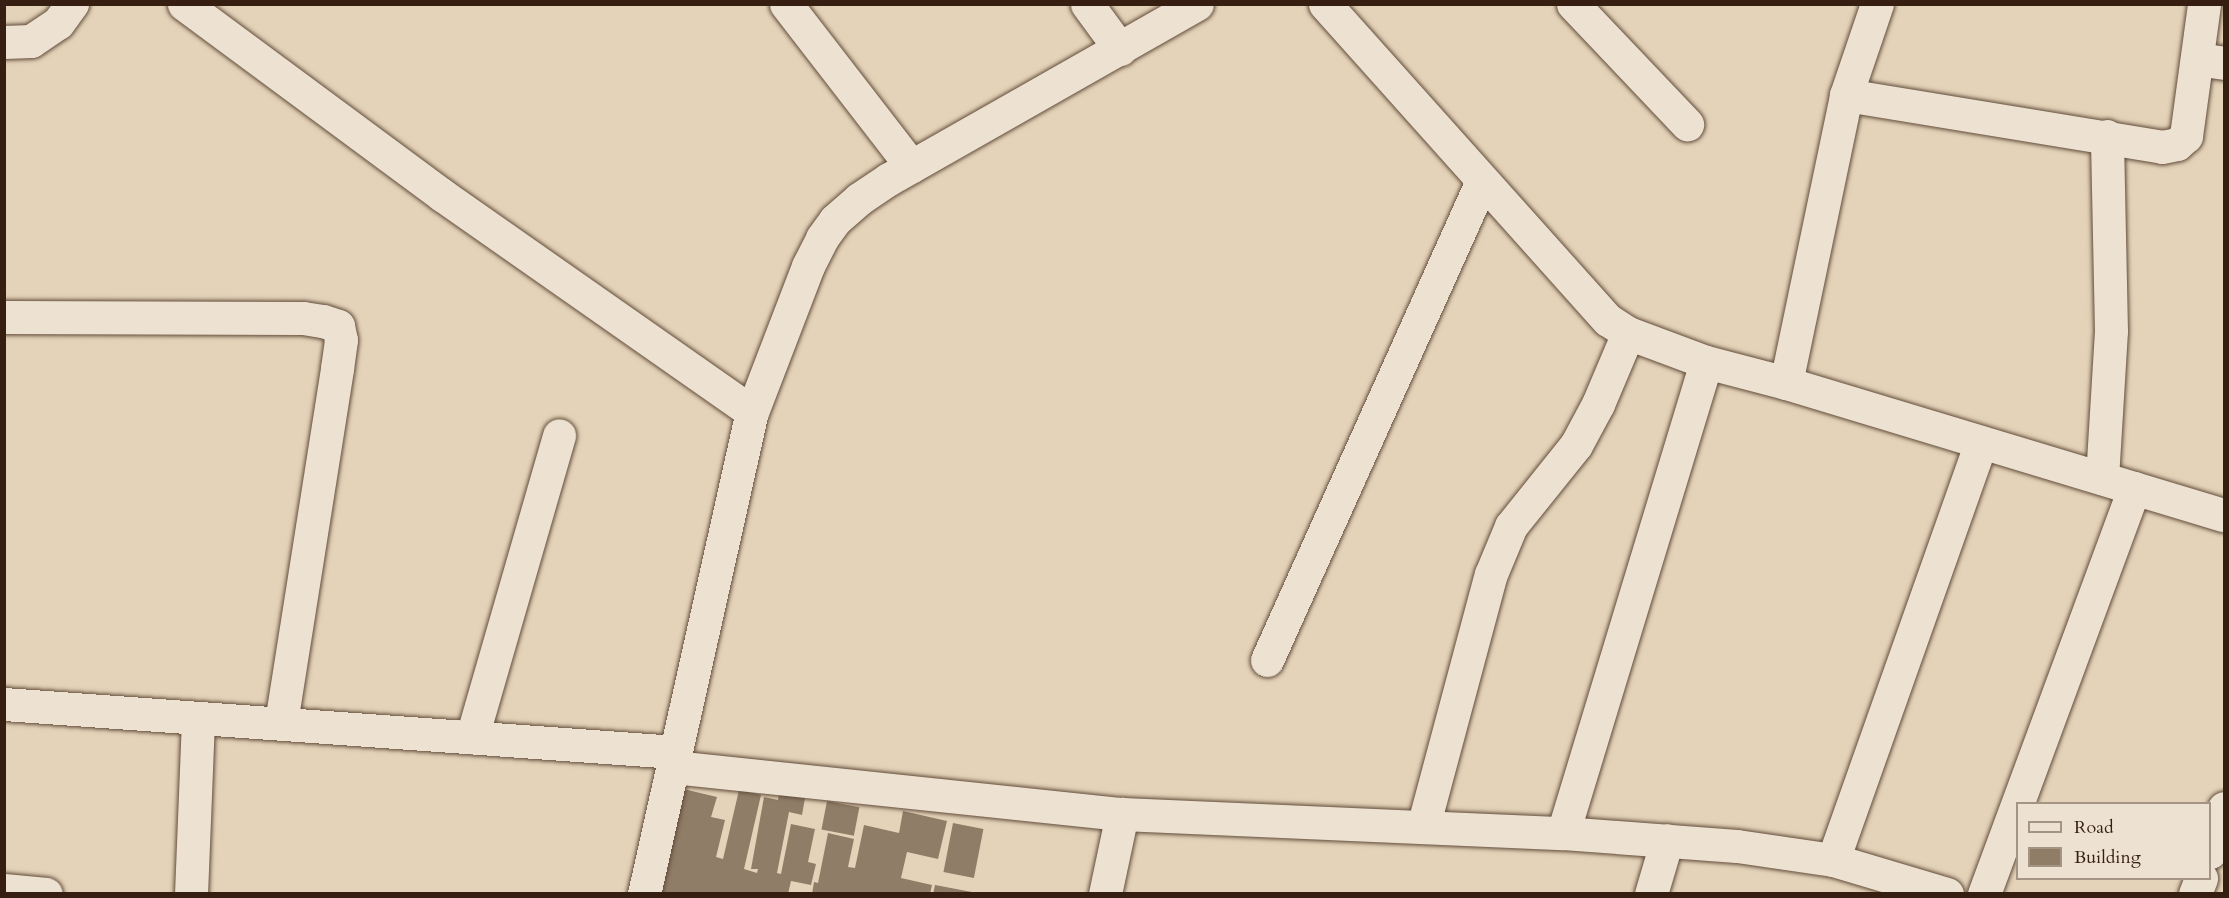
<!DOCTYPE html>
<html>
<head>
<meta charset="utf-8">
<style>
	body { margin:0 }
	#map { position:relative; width:2229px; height:898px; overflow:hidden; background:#e4d3b9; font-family:Cardo,serif }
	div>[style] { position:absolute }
	.building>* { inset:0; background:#907d68; transform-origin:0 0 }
	.roads { filter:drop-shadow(0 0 2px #624c3a) drop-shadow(0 0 2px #624c3a) }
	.street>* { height:33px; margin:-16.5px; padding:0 16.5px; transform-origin:16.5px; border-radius:16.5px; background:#ede2d2 }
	span { translate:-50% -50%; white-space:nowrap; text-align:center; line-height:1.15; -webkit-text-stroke:5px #ede2d2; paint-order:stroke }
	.frame { position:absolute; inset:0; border:6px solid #361f10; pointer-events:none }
	.legend { position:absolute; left:2016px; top:802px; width:195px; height:78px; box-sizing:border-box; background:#ede2d2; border:2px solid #a49484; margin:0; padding:8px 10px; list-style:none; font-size:18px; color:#361f10 }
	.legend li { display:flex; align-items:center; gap:12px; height:30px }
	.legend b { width:30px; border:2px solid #a49484 }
</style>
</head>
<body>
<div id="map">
	<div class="building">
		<div style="clip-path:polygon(675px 787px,717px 797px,711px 817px,725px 820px,716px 857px,723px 859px,739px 790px,761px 795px,744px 869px,757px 873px,758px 869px,751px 869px,764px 797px,778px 800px,779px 793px,805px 798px,802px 815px,789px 812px,777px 873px,781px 874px,791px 824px,815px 829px,808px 862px,816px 864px,811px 885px,791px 881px,788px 894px,654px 894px)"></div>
		<div style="left:827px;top:801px;width:33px;height:29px;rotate:11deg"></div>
		<div style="clip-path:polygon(903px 811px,947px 821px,938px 859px,907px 852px,901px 878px,932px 885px,930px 894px,812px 894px,814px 882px,818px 883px,828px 833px,854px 839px,848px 867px,855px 868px,864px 825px,899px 833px)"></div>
		<div style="left:953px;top:823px;width:31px;height:50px;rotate:11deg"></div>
		<div style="clip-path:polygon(935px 885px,972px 892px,971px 894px,933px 894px)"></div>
	</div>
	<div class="roads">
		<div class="street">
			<div style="left:184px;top:4px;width:321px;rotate:36.5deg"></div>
			<div style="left:442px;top:195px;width:378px;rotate:35deg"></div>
			<div style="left:786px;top:4px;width:205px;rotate:52.3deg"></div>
			<div style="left:1087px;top:4px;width:56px;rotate:53.7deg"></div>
			<div style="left:1325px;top:4px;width:424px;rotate:48.2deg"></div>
			<div style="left:1608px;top:320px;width:24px;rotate:33deg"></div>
			<div style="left:1628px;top:333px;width:83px;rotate:20.4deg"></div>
			<div style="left:1706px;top:362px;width:83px;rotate:14.7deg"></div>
			<div style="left:1786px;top:383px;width:457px;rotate:16.8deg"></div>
			<div style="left:1573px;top:4px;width:166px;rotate:46.5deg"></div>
			<div style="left:4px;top:42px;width:27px;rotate:-2deg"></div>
			<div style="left:31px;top:41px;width:32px;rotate:-34deg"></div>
			<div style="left:58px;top:23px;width:24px;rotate:-54deg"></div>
			<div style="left:2197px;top:59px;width:27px;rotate:8deg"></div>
			<div style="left:1846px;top:95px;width:320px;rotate:9.3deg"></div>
			<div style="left:2162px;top:147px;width:15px;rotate:-11deg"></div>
			<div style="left:2177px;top:144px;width:12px;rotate:-42deg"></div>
			<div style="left:2186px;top:136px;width:133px;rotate:-82.2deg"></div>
			<div style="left:4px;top:317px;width:299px;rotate:0.2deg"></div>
			<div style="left:303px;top:318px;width:20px;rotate:9deg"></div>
			<div style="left:323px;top:321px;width:16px;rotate:18deg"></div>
			<div style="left:338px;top:326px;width:14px;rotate:78deg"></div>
			<div style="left:341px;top:340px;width:29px;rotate:98deg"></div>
			<div style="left:337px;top:369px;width:359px;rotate:99deg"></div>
			<div style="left:1786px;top:383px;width:294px;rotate:-78.2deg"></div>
			<div style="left:1846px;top:95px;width:96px;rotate:-71.2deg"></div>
			<div style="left:2102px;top:478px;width:147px;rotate:-86.5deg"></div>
			<div style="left:2111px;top:331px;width:195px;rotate:-91.2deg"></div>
			<div style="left:1267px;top:660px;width:525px;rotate:-65.83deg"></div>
			<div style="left:4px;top:704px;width:674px;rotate:4.09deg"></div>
			<div style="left:472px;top:737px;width:314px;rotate:-73.9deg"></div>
			<div style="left:673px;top:767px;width:451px;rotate:6deg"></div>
			<div style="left:1122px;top:814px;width:441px;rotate:2.5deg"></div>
			<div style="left:1563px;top:833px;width:174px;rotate:4.3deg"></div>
			<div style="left:1737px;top:846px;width:97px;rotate:8.3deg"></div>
			<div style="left:1833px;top:860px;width:119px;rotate:16.6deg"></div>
			<div style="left:1423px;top:827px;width:262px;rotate:-75deg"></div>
			<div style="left:1491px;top:574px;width:52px;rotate:-67.4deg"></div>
			<div style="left:1511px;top:526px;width:104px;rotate:-51.3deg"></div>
			<div style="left:1576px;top:445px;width:47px;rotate:-61.8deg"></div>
			<div style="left:1598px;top:404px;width:77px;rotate:-67.1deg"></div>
			<div style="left:1563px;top:833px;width:492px;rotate:-73.1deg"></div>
			<div style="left:2210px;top:852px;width:46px;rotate:-72.3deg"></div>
			<div style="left:1833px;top:860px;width:443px;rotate:-70.5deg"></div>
			<div style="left:4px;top:890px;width:42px;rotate:5.4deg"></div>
			<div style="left:191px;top:894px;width:176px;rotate:-87.7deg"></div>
			<div style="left:644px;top:894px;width:494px;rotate:-77.4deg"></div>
			<div style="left:752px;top:412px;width:156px;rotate:-69deg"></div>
			<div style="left:808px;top:266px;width:31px;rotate:-63deg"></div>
			<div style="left:822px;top:238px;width:22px;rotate:-54deg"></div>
			<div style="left:835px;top:220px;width:32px;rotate:-41deg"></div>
			<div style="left:859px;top:199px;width:36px;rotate:-34deg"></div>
			<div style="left:889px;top:179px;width:354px;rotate:-29.6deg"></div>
			<div style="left:1105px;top:894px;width:82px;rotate:-78deg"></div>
			<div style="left:1651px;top:894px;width:56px;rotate:-73.5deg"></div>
			<div style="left:1984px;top:894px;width:433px;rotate:-69.7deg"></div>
			<div style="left:2195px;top:894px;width:17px;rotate:-69deg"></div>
		</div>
	</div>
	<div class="frame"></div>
	<ul class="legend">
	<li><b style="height:8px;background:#ede2d2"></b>Road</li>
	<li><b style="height:16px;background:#907d68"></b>Building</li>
	</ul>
</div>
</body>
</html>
